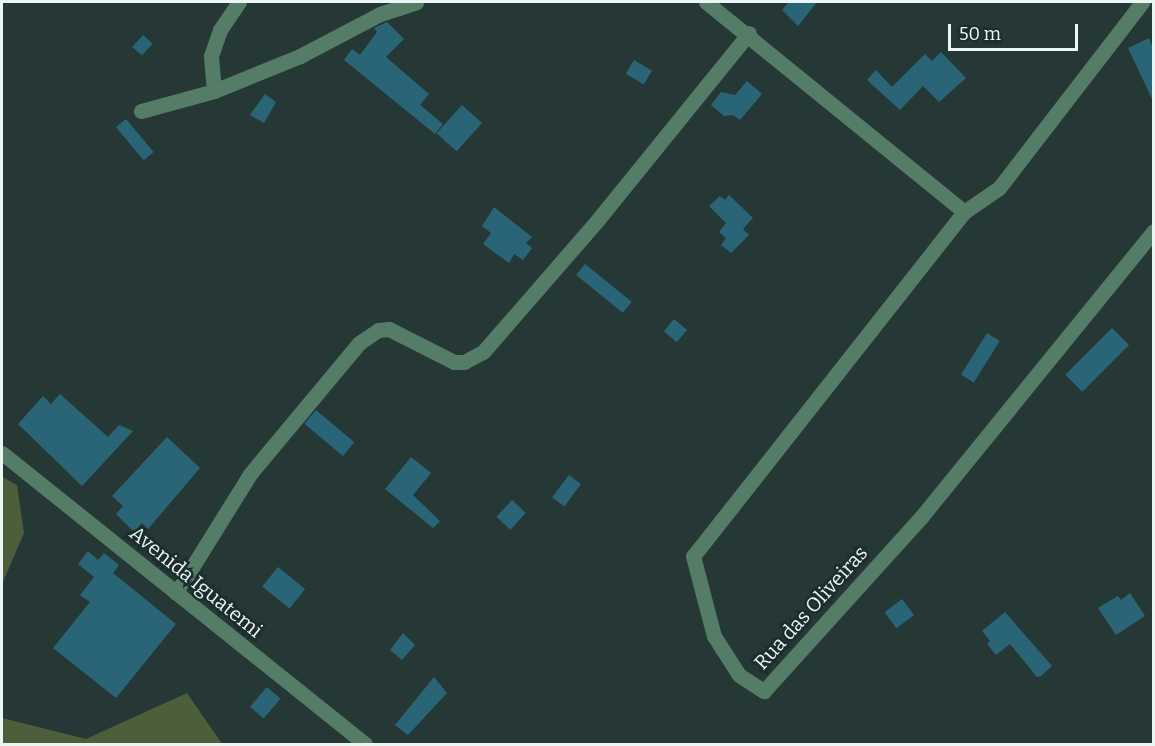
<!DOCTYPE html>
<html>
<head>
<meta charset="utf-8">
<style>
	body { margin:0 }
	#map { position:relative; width:1155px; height:746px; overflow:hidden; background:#253836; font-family:Bitter,serif }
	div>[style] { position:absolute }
	.green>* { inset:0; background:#4d5f3a }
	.building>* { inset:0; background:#2a6577; transform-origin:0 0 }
	.minor>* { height:15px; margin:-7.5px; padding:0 7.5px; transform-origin:7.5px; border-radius:7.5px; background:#547c66 }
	span { translate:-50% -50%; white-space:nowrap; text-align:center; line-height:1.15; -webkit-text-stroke:5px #1b2e2c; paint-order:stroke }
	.street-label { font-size:20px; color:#eaf6f4 }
	.frame { position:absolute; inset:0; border:3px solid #eaf6f4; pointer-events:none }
	.scale { position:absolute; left:948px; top:24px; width:130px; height:27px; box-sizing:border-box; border:3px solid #eaf6f4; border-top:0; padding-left:8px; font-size:18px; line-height:21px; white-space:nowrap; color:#eaf6f4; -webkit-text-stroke:4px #1b2e2c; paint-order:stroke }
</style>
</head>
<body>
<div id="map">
	<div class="green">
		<div style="clip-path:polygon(2px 477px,17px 485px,24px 533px,2px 584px)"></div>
		<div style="clip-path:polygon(187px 693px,222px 744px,2px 744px,2px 718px,86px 739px)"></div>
	</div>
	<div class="building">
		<div style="clip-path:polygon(789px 2px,817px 2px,798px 26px,782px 10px)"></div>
		<div style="clip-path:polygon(387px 22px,404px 39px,386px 57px,429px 94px,420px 105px,443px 124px,435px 134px,344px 60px,352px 49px,360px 55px,377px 32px,374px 28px)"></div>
		<div style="left:143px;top:35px;width:13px;height:16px;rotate:42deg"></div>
		<div style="clip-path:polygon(1149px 38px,1154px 51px,1154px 103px,1128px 48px)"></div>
		<div style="clip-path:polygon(941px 52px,966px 78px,939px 102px,923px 86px,900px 110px,867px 80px,876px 70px,892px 87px,925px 54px,932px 61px)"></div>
		<div style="left:634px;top:60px;width:21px;height:16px;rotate:31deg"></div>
		<div style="clip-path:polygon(747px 81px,762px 94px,740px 120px,733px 115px,724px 116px,711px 105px,721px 92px,735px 95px)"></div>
		<div style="clip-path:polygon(265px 94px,276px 102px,264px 123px,250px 115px)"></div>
		<div style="left:462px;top:105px;width:27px;height:38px;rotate:42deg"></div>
		<div style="left:126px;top:119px;width:43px;height:13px;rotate:50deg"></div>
		<div style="clip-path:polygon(729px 195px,753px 218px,743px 229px,749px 235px,731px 253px,721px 245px,726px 238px,719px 232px,726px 223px,709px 206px,720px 196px,725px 200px)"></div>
		<div style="clip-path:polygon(494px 207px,532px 237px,526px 243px,532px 248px,523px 260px,514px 254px,509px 263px,483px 244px,491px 233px,482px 226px)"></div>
		<div style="left:585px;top:264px;width:60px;height:14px;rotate:39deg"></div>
		<div style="left:674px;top:319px;width:17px;height:16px;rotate:40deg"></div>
		<div style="left:1112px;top:328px;width:24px;height:66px;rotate:45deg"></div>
		<div style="left:987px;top:333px;width:15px;height:49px;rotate:32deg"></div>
		<div style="clip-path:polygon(60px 394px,108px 437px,119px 425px,133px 431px,82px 486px,18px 424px,43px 396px,51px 404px)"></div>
		<div style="left:316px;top:410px;width:50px;height:18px;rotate:40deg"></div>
		<div style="clip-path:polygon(167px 437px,200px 468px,148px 529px,142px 523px,134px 532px,116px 514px,123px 506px,112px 496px)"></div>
		<div style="clip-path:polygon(411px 457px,431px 473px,413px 495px,440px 521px,433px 528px,385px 489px)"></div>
		<div style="left:569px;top:475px;width:15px;height:28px;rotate:37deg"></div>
		<div style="left:512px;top:500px;width:19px;height:23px;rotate:43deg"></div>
		<div style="clip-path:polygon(88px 551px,98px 560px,104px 553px,119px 565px,113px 573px,176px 624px,116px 698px,53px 648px,90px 602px,80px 595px,94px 577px,78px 564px)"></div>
		<div style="left:278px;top:567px;width:35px;height:25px;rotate:39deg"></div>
		<div style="clip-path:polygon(1130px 593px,1145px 616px,1116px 635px,1098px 608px,1118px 596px,1121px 600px)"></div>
		<div style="left:902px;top:599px;width:20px;height:22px;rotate:53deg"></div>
		<div style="clip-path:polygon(1005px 612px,1052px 666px,1041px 676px,1037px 677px,1010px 644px,996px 655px,987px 644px,990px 641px,982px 631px)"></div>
		<div style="clip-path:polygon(403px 633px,415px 645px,402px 660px,390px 650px)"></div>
		<div style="clip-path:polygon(434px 677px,447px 693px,408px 735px,395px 725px)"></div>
		<div style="left:267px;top:687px;width:18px;height:26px;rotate:41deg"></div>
	</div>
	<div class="minor">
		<div style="left:706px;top:2px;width:333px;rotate:39.1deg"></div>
		<div style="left:964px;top:212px;width:42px;rotate:-34.4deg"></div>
		<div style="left:999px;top:188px;width:235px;rotate:-52.4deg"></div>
		<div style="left:214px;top:91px;width:35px;rotate:-95deg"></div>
		<div style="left:211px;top:56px;width:28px;rotate:-71deg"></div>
		<div style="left:220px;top:30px;width:34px;rotate:-56deg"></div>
		<div style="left:141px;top:111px;width:76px;rotate:-15.3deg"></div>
		<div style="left:214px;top:91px;width:93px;rotate:-22.1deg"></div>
		<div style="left:300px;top:56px;width:90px;rotate:-27.7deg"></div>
		<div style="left:380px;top:14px;width:38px;rotate:-18deg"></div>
		<div style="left:964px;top:212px;width:438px;rotate:128.2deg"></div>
		<div style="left:693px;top:556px;width:83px;rotate:75.3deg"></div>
		<div style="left:714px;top:636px;width:46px;rotate:57.3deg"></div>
		<div style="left:739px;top:675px;width:30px;rotate:33deg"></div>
		<div style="left:764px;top:691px;width:236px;rotate:-47.9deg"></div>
		<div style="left:922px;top:516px;width:367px;rotate:-50.9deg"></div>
		<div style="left:2px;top:453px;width:465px;rotate:38.7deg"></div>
		<div style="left:176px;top:593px;width:140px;rotate:-58.1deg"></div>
		<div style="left:250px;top:474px;width:170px;rotate:-50.2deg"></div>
		<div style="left:359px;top:343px;width:23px;rotate:-34deg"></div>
		<div style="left:378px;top:330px;width:11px;rotate:-5deg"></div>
		<div style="left:389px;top:329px;width:73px;rotate:26.9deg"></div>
		<div style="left:454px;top:362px;width:10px"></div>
		<div style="left:464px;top:362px;width:21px;rotate:-28deg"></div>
		<div style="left:483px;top:352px;width:172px;rotate:-49deg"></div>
		<div style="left:596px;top:222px;width:243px;rotate:-51deg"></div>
	</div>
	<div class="street-label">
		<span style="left:196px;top:582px;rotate:39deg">Avenida Iguatemi</span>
		<span style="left:811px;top:608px;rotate:-48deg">Rua das Oliveiras</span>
	</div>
	<div class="frame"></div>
	<div class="scale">50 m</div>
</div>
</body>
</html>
